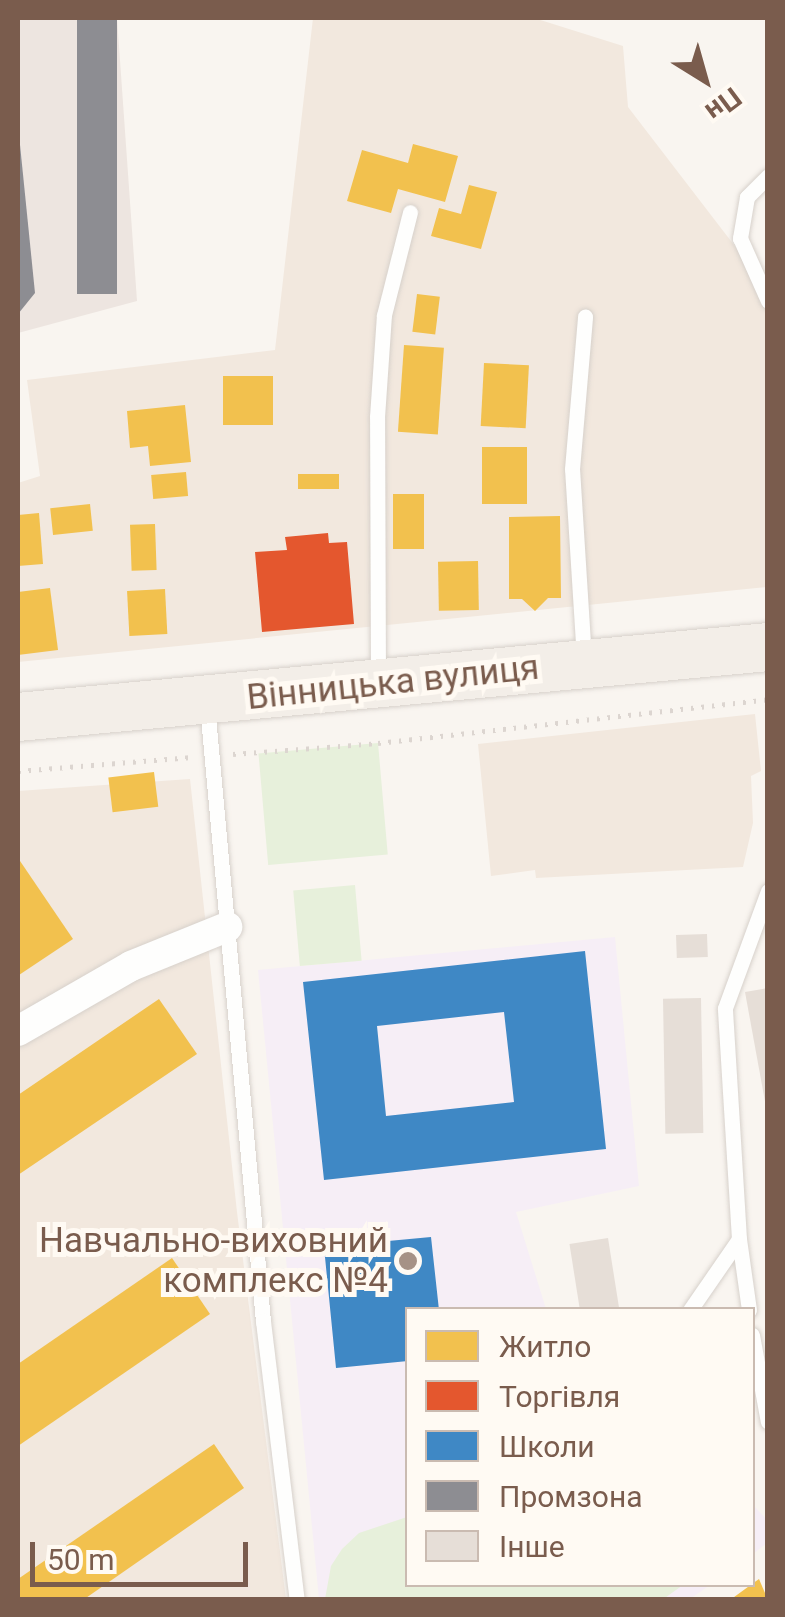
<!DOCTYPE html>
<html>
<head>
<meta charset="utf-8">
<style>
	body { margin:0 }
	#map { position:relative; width:785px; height:1617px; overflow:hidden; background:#f9f5f0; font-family:Roboto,sans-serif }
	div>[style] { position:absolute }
	.residential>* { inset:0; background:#f2e8de }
	.industrial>* { inset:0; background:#ede5e0 }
	.education>* { inset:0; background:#f6eef6 }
	.green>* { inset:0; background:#e7f0db; transform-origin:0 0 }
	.homes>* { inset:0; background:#f2c14e; transform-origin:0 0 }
	.shops>* { inset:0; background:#e4572e }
	.schools>* { inset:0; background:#3f88c5 }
	.industry>* { inset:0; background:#8d8d92; transform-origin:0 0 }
	.building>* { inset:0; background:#e6ded7; transform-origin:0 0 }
	.path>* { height:5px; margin-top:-2.5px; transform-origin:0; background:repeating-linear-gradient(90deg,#dcd5d0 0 2.5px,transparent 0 10.5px) }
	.roads { filter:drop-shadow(0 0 2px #d7d1cb) drop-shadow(0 0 2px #d7d1cb) }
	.service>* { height:15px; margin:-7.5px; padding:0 7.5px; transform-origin:7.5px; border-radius:7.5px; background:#fefefd }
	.minor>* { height:30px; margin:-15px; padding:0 15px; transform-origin:15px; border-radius:15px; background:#fefefd }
	.primary>* { height:48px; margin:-24px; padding:0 24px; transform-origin:24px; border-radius:24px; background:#f3eee8 }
	.dots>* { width:28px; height:28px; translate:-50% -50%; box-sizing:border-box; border:5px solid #fffaf3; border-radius:50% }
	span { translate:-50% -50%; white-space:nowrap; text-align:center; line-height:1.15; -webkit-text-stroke:10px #fffaf3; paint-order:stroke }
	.street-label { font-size:35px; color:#7a5c4d }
	.poi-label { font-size:35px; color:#7a5c4d }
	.right { translate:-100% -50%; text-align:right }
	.frame { position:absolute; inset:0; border:20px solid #7a5c4d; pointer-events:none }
	.legend { position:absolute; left:405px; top:1307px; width:350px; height:280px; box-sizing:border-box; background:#fffaf3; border:2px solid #cabbb1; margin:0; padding:12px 18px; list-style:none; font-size:30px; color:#7a5c4d }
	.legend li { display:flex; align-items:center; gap:20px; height:50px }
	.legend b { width:50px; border:2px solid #cabbb1 }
	.north { position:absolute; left:655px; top:30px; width:100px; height:100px; -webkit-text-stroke:8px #fffaf3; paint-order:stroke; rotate:143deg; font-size:28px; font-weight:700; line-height:40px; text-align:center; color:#7a5c4d }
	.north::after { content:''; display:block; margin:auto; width:35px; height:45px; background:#7a5c4d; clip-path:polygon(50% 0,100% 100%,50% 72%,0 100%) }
	.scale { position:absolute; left:30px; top:1542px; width:218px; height:45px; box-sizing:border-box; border:5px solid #7a5c4d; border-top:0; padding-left:12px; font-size:30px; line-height:35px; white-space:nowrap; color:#7a5c4d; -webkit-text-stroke:8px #fffaf3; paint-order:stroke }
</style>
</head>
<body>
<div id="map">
	<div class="residential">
		<div style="clip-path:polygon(313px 18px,534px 18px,623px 46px,628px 107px,767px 288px,767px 587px,18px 662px,18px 483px,40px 476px,27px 380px,275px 350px)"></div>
		<div style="clip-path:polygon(755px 714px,761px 771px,751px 776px,753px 823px,743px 867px,536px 878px,535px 870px,491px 876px,478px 744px)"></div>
		<div style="clip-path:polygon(190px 779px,237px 1212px,286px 1599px,18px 1600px,18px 791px)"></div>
	</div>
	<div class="industrial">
		<div style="clip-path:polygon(18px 18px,117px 18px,137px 301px,18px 333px)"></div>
	</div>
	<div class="education">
		<div style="clip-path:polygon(615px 937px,639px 1186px,516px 1212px,546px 1309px,408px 1310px,408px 1584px,710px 1585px,690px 1599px,319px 1599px,258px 970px)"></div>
		<div style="clip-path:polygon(753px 1505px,768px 1521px,767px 1543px,753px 1554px)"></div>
	</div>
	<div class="green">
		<div style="left:378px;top:743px;width:112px;height:120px;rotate:85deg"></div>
		<div style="left:355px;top:885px;width:76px;height:62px;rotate:85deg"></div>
		<div style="clip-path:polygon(407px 1517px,408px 1584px,683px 1585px,662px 1600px,325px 1599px,331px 1566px,342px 1549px,359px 1533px)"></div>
	</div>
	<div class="homes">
		<div style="clip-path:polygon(413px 144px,458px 156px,445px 202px,398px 189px,391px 213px,347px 201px,362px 150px,408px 163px)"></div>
		<div style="clip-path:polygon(469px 185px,497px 192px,481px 249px,431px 236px,439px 208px,461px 214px)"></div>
		<div style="left:417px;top:294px;width:23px;height:38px;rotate:7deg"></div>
		<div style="left:404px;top:345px;width:40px;height:87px;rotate:4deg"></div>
		<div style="left:484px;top:363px;width:45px;height:63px;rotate:3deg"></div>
		<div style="left:273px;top:376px;width:49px;height:50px;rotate:90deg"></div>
		<div style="clip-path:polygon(185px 405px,191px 462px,150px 466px,148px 446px,130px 448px,127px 411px)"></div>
		<div style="left:482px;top:447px;width:45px;height:57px"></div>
		<div style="left:186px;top:472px;width:24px;height:35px;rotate:85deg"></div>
		<div style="left:339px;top:474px;width:15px;height:41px;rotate:90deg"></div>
		<div style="left:393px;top:494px;width:31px;height:55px"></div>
		<div style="left:90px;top:504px;width:27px;height:40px;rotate:84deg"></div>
		<div style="clip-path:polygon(39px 513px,43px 564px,18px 566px,18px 515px)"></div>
		<div style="clip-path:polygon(560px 516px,561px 598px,548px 598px,535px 611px,522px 599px,509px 599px,509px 517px)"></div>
		<div style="left:155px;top:524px;width:46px;height:25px;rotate:88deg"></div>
		<div style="left:478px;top:561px;width:49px;height:40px;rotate:89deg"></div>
		<div style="clip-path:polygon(50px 588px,58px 650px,18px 655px,18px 592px)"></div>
		<div style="left:165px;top:589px;width:45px;height:38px;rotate:87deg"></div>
		<div style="left:154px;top:772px;width:35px;height:46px;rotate:83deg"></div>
		<div style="clip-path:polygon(18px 858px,73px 939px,19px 975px,18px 972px)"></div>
		<div style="clip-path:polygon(159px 999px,197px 1054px,18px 1175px,18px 1095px)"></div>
		<div style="clip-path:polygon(172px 1258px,210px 1314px,18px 1446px,18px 1364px)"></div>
		<div style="clip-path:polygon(214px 1444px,244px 1488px,83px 1600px,18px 1600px,18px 1579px)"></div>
		<div style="clip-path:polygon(759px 1579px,768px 1600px,730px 1600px,752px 1584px)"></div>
	</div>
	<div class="shops">
		<div style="clip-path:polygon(328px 533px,329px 543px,347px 542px,354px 624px,262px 632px,255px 552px,287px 550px,285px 537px)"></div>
	</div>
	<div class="schools">
		<div style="clip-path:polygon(evenodd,585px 951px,606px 1149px,324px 1180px,303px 982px,585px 951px,504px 1012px,514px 1102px,386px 1116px,377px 1026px,504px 1012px)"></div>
		<div style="clip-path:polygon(431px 1237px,439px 1310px,408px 1310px,408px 1361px,336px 1368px,324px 1247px)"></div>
	</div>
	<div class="industry">
		<div style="left:77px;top:18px;width:40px;height:276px"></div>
		<div style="clip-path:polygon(18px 125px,35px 293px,18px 314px)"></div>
	</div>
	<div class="building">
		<div style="left:707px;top:934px;width:23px;height:31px;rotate:88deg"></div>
		<div style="clip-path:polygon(768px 988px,768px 1107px,766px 1107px,745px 992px)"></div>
		<div style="left:701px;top:998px;width:135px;height:38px;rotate:89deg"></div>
		<div style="left:608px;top:1238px;width:73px;height:39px;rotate:81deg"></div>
	</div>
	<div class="path">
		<div style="left:233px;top:754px;width:145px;rotate:-4.3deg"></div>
		<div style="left:378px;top:743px;width:392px;rotate:-6.4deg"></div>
		<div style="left:18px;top:771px;width:175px;rotate:-4.6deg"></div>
	</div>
	<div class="roads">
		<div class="service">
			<div style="left:768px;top:176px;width:30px;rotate:135deg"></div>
			<div style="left:747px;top:197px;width:42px;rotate:99.7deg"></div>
			<div style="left:740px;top:238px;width:69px;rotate:66deg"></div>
			<div style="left:584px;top:659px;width:190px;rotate:-93.6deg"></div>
			<div style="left:572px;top:469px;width:153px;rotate:-85.1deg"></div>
			<div style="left:378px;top:680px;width:263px;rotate:-90.2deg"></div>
			<div style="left:377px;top:417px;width:102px;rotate:-86.1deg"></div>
			<div style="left:384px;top:315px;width:106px;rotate:-75.8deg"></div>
			<div style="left:207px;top:705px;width:619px;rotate:84.81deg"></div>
			<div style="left:263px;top:1321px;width:281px;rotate:83.1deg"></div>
			<div style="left:690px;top:1310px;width:86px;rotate:-55.4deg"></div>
			<div style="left:749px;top:1310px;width:72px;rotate:-98deg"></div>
			<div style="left:739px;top:1239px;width:231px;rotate:-93.5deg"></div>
			<div style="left:725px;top:1008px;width:125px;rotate:-69.8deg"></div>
			<div style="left:752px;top:1335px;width:88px;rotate:79.6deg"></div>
		</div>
		<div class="minor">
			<div style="left:18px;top:1031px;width:130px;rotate:-29.9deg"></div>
			<div style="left:131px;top:966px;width:104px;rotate:-22.1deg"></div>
		</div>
		<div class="primary">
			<div style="left:18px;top:717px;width:753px;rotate:-5.33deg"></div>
		</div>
	</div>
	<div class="dots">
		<div style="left:408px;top:1261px;background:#a69286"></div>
	</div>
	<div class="street-label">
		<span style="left:393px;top:683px;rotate:-6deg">Вінницька вулиця</span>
	</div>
	<div class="poi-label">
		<span class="right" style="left:388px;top:1261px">Навчально-виховний<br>комплекс №4</span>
	</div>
	<div class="frame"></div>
	<ul class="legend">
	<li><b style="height:28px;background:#f2c14e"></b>Житло</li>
	<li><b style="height:28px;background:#e4572e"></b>Торгівля</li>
	<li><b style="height:28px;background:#3f88c5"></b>Школи</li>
	<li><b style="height:28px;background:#8d8d92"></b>Промзона</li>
	<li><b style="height:28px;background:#e6ded7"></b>Інше</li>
	</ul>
	<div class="north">Пн</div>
	<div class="scale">50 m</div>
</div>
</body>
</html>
